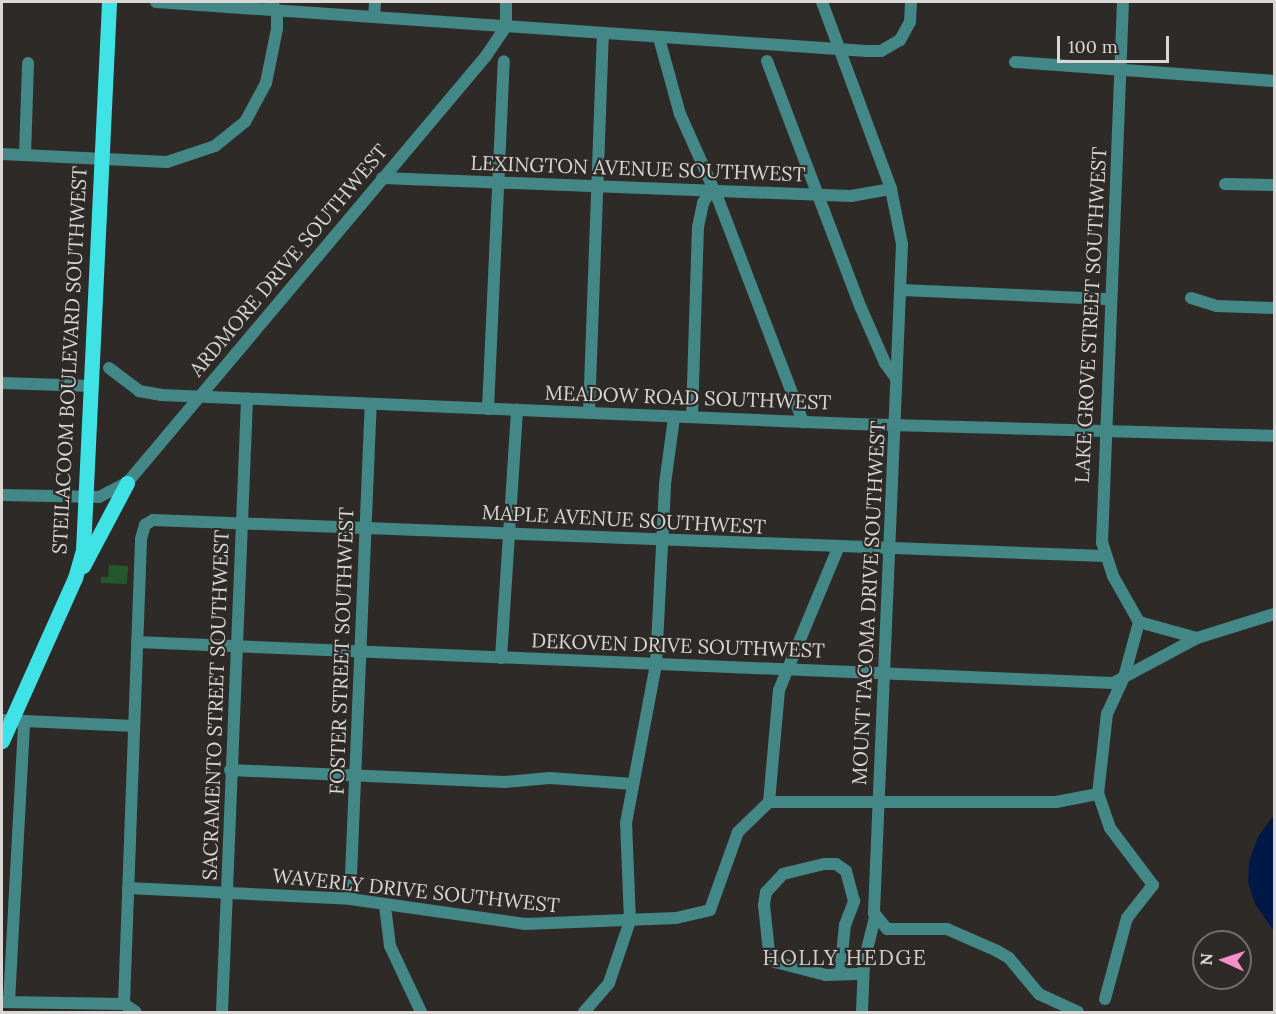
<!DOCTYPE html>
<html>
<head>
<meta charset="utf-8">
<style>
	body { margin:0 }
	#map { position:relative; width:1276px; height:1014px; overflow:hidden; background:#2e2a27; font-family:Lora,serif }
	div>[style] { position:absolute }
	.green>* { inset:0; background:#25572c }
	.water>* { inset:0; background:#001845 }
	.minor>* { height:12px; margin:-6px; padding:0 6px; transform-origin:6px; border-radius:6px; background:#438787 }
	.major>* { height:15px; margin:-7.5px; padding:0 7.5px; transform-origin:7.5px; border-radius:7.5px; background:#40e3e5 }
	span { translate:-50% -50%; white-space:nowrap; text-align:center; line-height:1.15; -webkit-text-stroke:4.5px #2e2a27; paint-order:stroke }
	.street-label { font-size:20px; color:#dad7d5 }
	.neighbourhood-label { font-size:21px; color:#d4ceca; letter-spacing:1.5px }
	.frame { position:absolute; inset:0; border:3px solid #dad7d5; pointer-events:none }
	.north { position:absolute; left:1192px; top:930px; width:60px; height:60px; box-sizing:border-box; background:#2e2a27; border:2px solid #736f6d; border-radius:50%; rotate:273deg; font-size:16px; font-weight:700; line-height:24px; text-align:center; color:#dad7d5 }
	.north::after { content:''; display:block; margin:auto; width:21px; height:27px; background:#f98fca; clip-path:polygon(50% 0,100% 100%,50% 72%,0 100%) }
	.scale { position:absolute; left:1057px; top:36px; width:112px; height:27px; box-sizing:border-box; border:3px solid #dad7d5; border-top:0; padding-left:8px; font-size:18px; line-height:21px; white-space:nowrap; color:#dad7d5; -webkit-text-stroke:4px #2e2a27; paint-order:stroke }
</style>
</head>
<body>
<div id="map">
	<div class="green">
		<div style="clip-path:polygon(109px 565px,128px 566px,127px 584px,101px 583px,101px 577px,108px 577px)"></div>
	</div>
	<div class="water">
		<div style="clip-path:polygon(1274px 815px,1274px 931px,1255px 904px,1248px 882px,1249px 862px,1258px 837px)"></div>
	</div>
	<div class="minor">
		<div style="left:156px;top:2px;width:712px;rotate:3.95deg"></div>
		<div style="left:866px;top:51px;width:15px"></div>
		<div style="left:881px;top:51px;width:22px;rotate:-30deg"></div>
		<div style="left:900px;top:40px;width:21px;rotate:-61deg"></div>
		<div style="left:910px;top:22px;width:20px;rotate:-87deg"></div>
		<div style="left:822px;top:2px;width:199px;rotate:69.7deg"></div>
		<div style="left:891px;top:189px;width:56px;rotate:78.7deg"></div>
		<div style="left:902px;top:244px;width:670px;rotate:92.4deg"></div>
		<div style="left:874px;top:913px;width:21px;rotate:51deg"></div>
		<div style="left:887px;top:929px;width:60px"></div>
		<div style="left:947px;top:929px;width:55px;rotate:23.7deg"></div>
		<div style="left:997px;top:951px;width:14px;rotate:30deg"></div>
		<div style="left:1009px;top:958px;width:47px;rotate:50.2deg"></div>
		<div style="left:1039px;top:994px;width:43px;rotate:24.8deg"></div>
		<div style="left:374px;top:17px;width:15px;rotate:-86deg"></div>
		<div style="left:659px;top:38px;width:79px;rotate:74.6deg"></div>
		<div style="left:680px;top:114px;width:93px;rotate:65.9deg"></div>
		<div style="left:718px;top:199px;width:239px;rotate:69.1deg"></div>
		<div style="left:767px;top:61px;width:264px;rotate:69.2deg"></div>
		<div style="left:861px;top:308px;width:60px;rotate:66.4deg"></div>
		<div style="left:885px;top:363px;width:19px;rotate:54deg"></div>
		<div style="left:1015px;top:62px;width:260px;rotate:4.2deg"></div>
		<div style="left:2px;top:154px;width:165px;rotate:2.8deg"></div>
		<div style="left:167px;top:162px;width:51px;rotate:-18.4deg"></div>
		<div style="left:215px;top:146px;width:38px;rotate:-39deg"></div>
		<div style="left:245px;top:122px;width:44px;rotate:-61.7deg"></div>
		<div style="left:266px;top:83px;width:55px;rotate:-78.5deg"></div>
		<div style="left:277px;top:29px;width:18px;rotate:-90deg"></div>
		<div style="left:277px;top:11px;width:11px;rotate:-124deg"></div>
		<div style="left:25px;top:155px;width:92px;rotate:-88.1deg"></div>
		<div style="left:382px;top:178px;width:469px;rotate:2.2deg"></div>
		<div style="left:851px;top:196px;width:41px;rotate:-9.9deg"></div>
		<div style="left:1225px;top:184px;width:49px;rotate:1.2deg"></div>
		<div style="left:901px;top:290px;width:210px;rotate:2.5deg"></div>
		<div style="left:1191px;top:298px;width:27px;rotate:17deg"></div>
		<div style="left:1217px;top:306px;width:57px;rotate:2deg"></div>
		<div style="left:109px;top:368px;width:38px;rotate:37deg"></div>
		<div style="left:139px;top:391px;width:23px;rotate:10deg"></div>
		<div style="left:162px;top:395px;width:694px;rotate:2.4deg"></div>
		<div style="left:855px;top:424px;width:419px;rotate:1.6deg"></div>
		<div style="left:2px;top:383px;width:90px;rotate:1.9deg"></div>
		<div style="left:488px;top:409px;width:348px;rotate:-87.4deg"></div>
		<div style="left:589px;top:413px;width:380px;rotate:-87.9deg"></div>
		<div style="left:692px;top:417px;width:190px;rotate:-88.2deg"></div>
		<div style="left:698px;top:227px;width:25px;rotate:-78deg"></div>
		<div style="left:703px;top:203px;width:15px;rotate:-58deg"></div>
		<div style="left:2px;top:495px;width:97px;rotate:1.2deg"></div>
		<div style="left:99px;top:497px;width:31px;rotate:-27deg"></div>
		<div style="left:127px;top:483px;width:558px;rotate:-49.94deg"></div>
		<div style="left:486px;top:56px;width:36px;rotate:-56deg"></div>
		<div style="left:506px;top:26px;width:24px;rotate:-90deg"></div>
		<div style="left:1139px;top:622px;width:60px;rotate:15.4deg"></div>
		<div style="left:137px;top:642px;width:977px;rotate:2.41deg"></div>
		<div style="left:1113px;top:683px;width:95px;rotate:-28.2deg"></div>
		<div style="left:1197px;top:638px;width:81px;rotate:-17.3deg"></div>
		<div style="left:501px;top:658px;width:249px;rotate:-86.3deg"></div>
		<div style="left:2px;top:720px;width:132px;rotate:2.6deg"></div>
		<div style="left:230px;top:770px;width:275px;rotate:2.5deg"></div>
		<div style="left:505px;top:782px;width:45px;rotate:-5.1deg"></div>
		<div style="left:550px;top:778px;width:83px;rotate:4.1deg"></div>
		<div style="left:769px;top:802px;width:112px;rotate:-84.9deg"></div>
		<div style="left:779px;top:690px;width:154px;rotate:-67.4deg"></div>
		<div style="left:128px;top:888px;width:222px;rotate:2.8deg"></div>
		<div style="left:350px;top:899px;width:177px;rotate:8.1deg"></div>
		<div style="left:525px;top:924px;width:151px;rotate:-2.3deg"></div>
		<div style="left:676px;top:918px;width:35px;rotate:-13deg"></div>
		<div style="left:710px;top:910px;width:83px;rotate:-70.3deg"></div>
		<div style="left:738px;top:832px;width:43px;rotate:-44.1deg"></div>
		<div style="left:769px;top:802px;width:287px"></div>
		<div style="left:1056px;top:802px;width:43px;rotate:-10.8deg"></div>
		<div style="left:350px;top:899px;width:495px;rotate:-87.6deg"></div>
		<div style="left:385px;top:906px;width:40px;rotate:82.9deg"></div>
		<div style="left:390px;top:946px;width:73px;rotate:64.8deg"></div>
		<div style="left:840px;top:974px;width:49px;rotate:-84.2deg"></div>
		<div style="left:845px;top:925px;width:26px;rotate:-69deg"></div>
		<div style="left:854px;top:901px;width:31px;rotate:-105deg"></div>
		<div style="left:846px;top:871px;width:12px;rotate:-145deg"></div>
		<div style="left:836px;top:864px;width:12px;rotate:180deg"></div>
		<div style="left:824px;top:864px;width:42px;rotate:166.3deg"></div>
		<div style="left:783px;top:874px;width:25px;rotate:133deg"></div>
		<div style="left:766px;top:892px;width:13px;rotate:99deg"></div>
		<div style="left:764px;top:905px;width:47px;rotate:83.9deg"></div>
		<div style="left:769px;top:952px;width:12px;rotate:59deg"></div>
		<div style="left:775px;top:962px;width:53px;rotate:14.3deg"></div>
		<div style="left:826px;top:975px;width:37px;rotate:-2deg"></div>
		<div style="left:1105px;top:999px;width:84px;rotate:-74.8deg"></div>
		<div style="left:1127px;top:918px;width:42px;rotate:-51.8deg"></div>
		<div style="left:1153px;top:885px;width:71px;rotate:-127deg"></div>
		<div style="left:1110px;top:828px;width:36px;rotate:-109deg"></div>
		<div style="left:1098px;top:794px;width:81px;rotate:-83.6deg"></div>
		<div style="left:1107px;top:714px;width:41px;rotate:-65.3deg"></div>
		<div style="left:1124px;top:677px;width:57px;rotate:-74.7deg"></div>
		<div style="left:1139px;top:622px;width:53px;rotate:-119.5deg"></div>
		<div style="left:1113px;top:576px;width:35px;rotate:-108deg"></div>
		<div style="left:1102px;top:543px;width:541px;rotate:-87.78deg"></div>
		<div style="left:3px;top:1002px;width:121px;rotate:0.9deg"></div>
		<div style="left:124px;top:1004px;width:14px;rotate:34deg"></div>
		<div style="left:9px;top:1002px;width:281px;rotate:-86.9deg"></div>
		<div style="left:124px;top:1004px;width:465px;rotate:-87.9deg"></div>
		<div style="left:141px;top:539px;width:15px;rotate:-74deg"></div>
		<div style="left:145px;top:525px;width:9px;rotate:-32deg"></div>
		<div style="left:153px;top:520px;width:952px;rotate:2.17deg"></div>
		<div style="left:222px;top:1012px;width:614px;rotate:-87.66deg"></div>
		<div style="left:584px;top:1012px;width:38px;rotate:-49deg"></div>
		<div style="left:609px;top:983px;width:65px;rotate:-71.3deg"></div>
		<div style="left:630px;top:921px;width:98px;rotate:-92.3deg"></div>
		<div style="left:626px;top:823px;width:162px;rotate:-79.3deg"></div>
		<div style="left:656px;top:664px;width:180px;rotate:-87.1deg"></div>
		<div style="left:665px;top:484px;width:68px;rotate:-82.3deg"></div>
		<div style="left:862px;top:1012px;width:50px;rotate:-87.7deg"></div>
		<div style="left:864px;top:962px;width:46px;rotate:-76.3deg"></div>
	</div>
	<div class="major">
		<div style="left:83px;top:566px;width:94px;rotate:-62.1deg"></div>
		<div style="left:2px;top:741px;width:179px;rotate:-65.9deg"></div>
		<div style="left:75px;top:578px;width:29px;rotate:-74deg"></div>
		<div style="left:83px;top:550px;width:549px;rotate:-87.28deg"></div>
	</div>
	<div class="street-label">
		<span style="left:638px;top:168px;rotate:2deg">LEXINGTON AVENUE SOUTHWEST</span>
		<span style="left:288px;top:260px;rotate:-50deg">ARDMORE DRIVE SOUTHWEST</span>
		<span style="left:1090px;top:315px;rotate:-87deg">LAKE GROVE STREET SOUTHWEST</span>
		<span style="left:69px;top:360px;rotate:-87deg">STEILACOOM BOULEVARD SOUTHWEST</span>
		<span style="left:688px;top:397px;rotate:2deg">MEADOW ROAD SOUTHWEST</span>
		<span style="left:624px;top:519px;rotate:3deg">MAPLE AVENUE SOUTHWEST</span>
		<span style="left:868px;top:603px;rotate:-87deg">MOUNT TACOMA DRIVE SOUTHWEST</span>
		<span style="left:678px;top:645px;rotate:2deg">DEKOVEN DRIVE SOUTHWEST</span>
		<span style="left:341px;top:651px;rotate:-88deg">FOSTER STREET SOUTHWEST</span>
		<span style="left:215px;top:705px;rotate:-88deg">SACRAMENTO STREET SOUTHWEST</span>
		<span style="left:416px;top:890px;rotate:6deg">WAVERLY DRIVE SOUTHWEST</span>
	</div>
	<div class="neighbourhood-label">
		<span style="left:845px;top:958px">HOLLY HEDGE</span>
	</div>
	<div class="frame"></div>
	<div class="north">N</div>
	<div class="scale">100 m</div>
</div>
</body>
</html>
